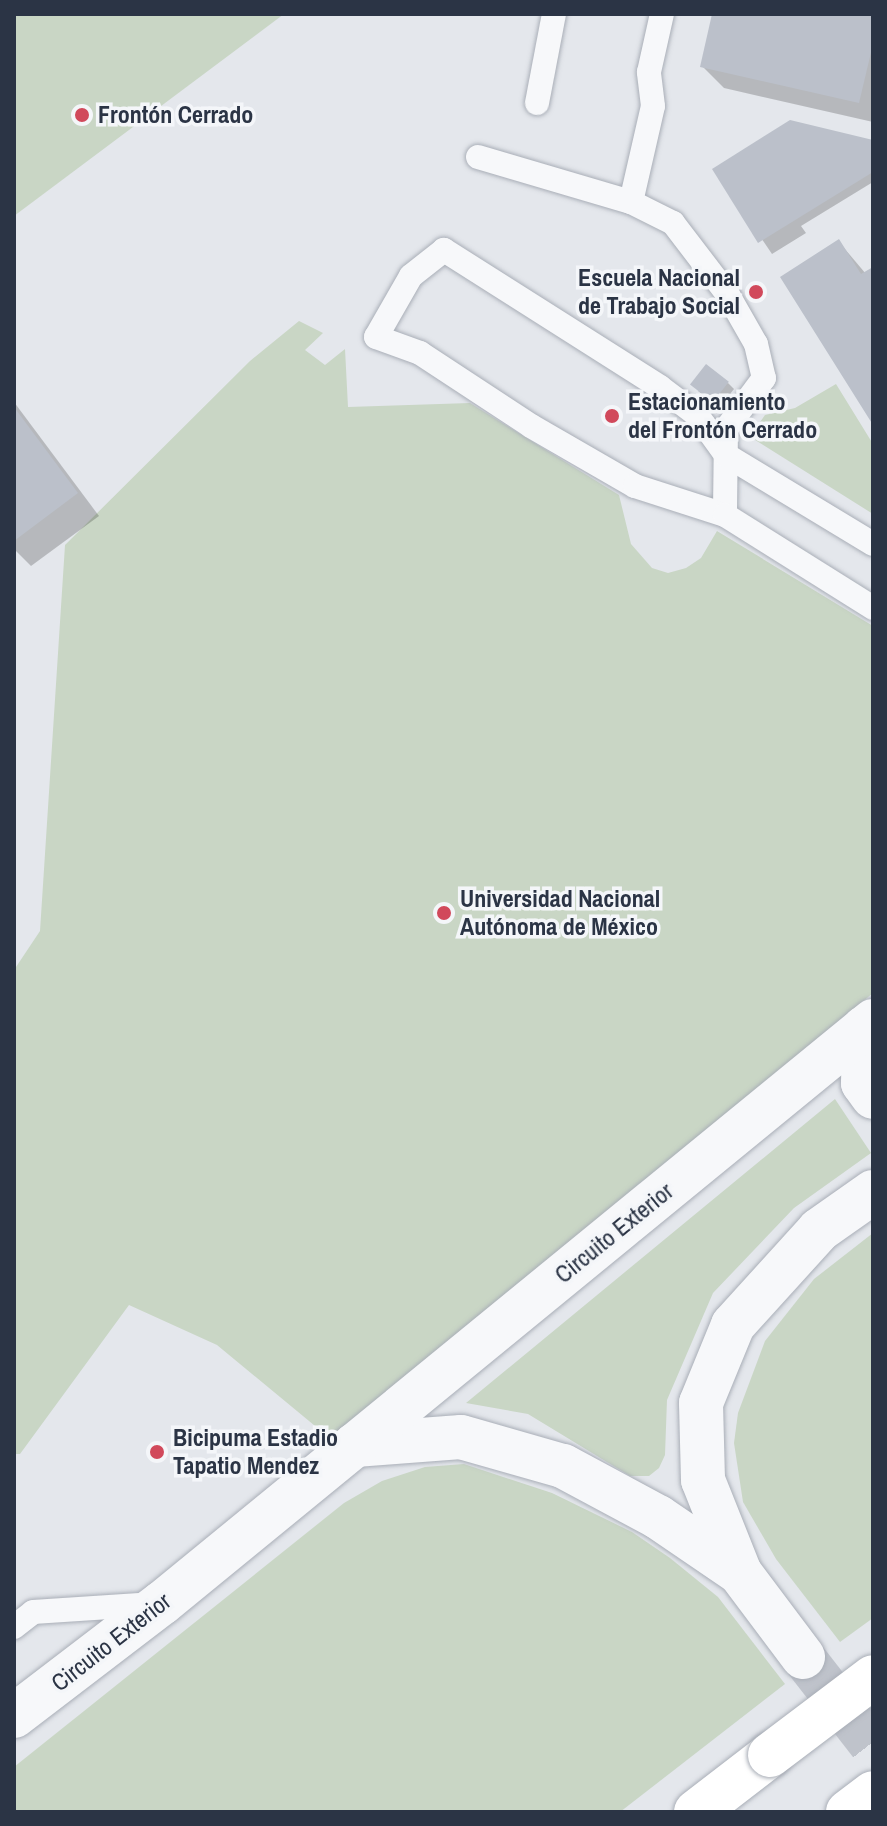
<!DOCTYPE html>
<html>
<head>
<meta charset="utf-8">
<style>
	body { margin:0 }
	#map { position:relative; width:887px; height:1826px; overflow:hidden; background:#e4e7ec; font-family:"Archivo Narrow",sans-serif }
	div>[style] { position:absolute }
	.green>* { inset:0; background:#c9d6c5 }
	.shadow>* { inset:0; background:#0003 }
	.building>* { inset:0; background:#bbc0ca; transform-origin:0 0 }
	.minor-tunnel>* { height:44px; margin-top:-22px; transform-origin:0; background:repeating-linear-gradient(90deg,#bfc3cb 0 44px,transparent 0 66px) }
	.roads { filter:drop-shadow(0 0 2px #a9aeb7) drop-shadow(0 0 2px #a9aeb7) }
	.service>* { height:24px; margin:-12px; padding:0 12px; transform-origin:12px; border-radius:12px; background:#f7f8fa }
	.minor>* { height:44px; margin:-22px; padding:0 22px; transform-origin:22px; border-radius:22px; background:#f7f8fa }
	.tertiary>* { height:44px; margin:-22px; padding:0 22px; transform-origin:22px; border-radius:22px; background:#f7f8fa }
	.secondary>* { height:44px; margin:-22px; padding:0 22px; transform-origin:22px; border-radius:22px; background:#fff }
	.bridges { filter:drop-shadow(0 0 2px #a9aeb7) drop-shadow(0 0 2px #a9aeb7) }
	.secondary-bridge>* { height:44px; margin:-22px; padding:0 22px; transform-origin:22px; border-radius:22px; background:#fff }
	.dots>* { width:22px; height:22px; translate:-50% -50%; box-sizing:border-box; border:4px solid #f4f6f9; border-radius:50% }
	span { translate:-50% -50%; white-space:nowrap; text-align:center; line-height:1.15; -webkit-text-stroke:7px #f4f6f9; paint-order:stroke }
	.poi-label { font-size:24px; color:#2b3445; font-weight:700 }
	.left { translate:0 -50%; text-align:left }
	.right { translate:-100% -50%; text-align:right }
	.street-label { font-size:24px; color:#2b3445 }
	.frame { position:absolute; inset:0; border:16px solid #2b3445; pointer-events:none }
</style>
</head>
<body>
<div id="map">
	<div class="green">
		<div style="clip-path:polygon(14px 14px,284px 14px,14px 216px)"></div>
		<div style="clip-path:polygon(299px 321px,323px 333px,305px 350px,325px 365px,345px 349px,348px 407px,470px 403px,619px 495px,631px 544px,652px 568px,668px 573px,686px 568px,701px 558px,717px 531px,873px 626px,873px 993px,332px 1440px,217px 1345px,129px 1305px,20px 1454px,14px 1454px,14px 970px,40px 931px,65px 545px,250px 361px)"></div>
		<div style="clip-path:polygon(836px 384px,873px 444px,873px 514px,736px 428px,740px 421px,755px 429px,765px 415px,795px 408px)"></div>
		<div style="clip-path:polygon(835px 1099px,871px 1153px,794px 1208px,713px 1293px,667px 1400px,665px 1455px,659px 1468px,649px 1476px,630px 1476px,528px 1414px,466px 1403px)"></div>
		<div style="clip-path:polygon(873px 1233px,873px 1618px,840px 1642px,776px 1559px,743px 1502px,734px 1443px,738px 1413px,765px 1341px,814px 1279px)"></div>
		<div style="clip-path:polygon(464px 1464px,552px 1493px,632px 1532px,670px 1558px,718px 1597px,785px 1684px,620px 1812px,14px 1812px,14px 1767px,344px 1503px,382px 1481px,425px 1467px)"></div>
	</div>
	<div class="shadow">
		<div style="clip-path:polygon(714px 14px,873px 14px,873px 122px,724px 88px,702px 66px)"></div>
		<div style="clip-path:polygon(873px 142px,873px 182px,801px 226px,806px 233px,772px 254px,714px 169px)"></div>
		<div style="clip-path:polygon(839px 242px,866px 274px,873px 270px,873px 421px)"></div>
		<div style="clip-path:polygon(728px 383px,734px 389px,720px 407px,698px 391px)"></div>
		<div style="clip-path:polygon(14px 402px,99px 516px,31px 566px,14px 549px)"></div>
	</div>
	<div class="building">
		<div style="clip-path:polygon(712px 14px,873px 14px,873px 44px,859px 103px,700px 67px)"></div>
		<div style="clip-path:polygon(790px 120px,873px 140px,873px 172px,758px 243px,712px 169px)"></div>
		<div style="clip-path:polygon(839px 239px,861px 274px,873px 267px,873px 425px,780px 277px)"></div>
		<div style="left:706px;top:364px;width:29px;height:26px;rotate:38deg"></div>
		<div style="clip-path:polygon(14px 407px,78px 493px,14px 541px)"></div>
	</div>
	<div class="minor-tunnel">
		<div style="left:803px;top:1657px;width:114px;rotate:52.1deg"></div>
	</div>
	<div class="roads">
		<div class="service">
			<div style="left:537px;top:103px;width:91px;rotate:-79.2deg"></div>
			<div style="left:478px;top:157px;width:159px;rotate:16.4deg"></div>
			<div style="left:631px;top:202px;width:47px;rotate:26.6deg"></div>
			<div style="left:673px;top:223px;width:91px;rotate:52.6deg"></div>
			<div style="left:728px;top:295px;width:56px;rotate:60.3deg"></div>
			<div style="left:756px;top:344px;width:35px;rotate:77deg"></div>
			<div style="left:764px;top:378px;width:64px;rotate:126.7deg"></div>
			<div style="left:726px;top:429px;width:86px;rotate:90.7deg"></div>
			<div style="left:631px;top:202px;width:98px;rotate:-77.1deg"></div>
			<div style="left:653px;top:106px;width:34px;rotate:-97deg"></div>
			<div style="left:649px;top:72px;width:59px;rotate:-77.4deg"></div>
			<div style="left:873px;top:544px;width:172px;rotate:-148.8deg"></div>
			<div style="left:726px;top:455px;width:49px;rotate:-125.9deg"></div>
			<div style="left:697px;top:415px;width:46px;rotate:-142.9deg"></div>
			<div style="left:660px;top:387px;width:256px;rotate:-147.6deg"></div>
			<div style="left:444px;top:250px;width:42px;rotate:141.8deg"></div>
			<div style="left:411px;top:276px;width:70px;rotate:119.8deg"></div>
			<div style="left:376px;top:337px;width:47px;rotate:20deg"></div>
			<div style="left:420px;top:353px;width:133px;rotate:33.3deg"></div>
			<div style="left:531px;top:426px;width:120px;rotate:30deg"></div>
			<div style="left:635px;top:486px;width:95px;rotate:17.9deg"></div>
			<div style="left:725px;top:515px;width:175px;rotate:32.1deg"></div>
			<div style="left:14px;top:1627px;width:24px;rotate:-38deg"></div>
			<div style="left:33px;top:1612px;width:122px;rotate:-3.8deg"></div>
		</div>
		<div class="minor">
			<div style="left:355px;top:1445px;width:106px;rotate:-4.3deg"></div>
			<div style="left:461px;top:1437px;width:106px;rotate:15.9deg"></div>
			<div style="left:563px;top:1466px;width:108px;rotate:28.2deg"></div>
			<div style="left:658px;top:1517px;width:99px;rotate:34.3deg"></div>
			<div style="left:740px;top:1573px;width:105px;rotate:53.1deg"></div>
		</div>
		<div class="tertiary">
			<div style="left:864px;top:1028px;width:55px;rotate:91deg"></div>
			<div style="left:863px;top:1083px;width:17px;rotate:54deg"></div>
			<div style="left:740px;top:1573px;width:100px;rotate:-111.7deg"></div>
			<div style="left:703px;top:1480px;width:77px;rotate:-91.5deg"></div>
			<div style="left:701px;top:1403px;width:84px;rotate:-67.7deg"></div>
			<div style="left:733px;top:1325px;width:128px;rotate:-47.8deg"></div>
			<div style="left:819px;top:1230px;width:66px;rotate:-35.1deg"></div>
			<div style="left:14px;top:1716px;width:186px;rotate:-37.4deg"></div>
			<div style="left:162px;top:1603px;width:919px;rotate:-39.3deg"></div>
		</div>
		<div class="secondary">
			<div style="left:696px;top:1812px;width:93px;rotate:-37.6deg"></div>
			<div style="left:848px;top:1812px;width:31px;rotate:-37deg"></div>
		</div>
	</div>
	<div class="bridges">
		<div class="secondary-bridge">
			<div style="left:770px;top:1755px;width:129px;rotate:-37.1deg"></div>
		</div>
	</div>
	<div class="dots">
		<div style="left:82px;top:115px;background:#d1495b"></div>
		<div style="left:756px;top:292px;background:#d1495b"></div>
		<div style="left:612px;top:416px;background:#d1495b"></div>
		<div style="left:444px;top:913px;background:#d1495b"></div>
		<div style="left:157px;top:1452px;background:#d1495b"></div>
	</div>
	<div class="poi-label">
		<span class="left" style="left:98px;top:115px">Frontón Cerrado</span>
		<span class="right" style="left:740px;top:292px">Escuela Nacional<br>de Trabajo Social</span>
		<span class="left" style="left:628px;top:416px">Estacionamiento<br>del Frontón Cerrado</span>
		<span class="left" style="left:460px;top:913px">Universidad Nacional<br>Autónoma de México</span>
		<span class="left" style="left:173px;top:1452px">Bicipuma Estadio<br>Tapatio Mendez</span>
	</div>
	<div class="street-label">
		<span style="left:614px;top:1233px;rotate:-39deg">Circuito Exterior</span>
		<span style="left:111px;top:1642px;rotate:-38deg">Circuito Exterior</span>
	</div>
	<div class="frame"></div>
</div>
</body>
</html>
